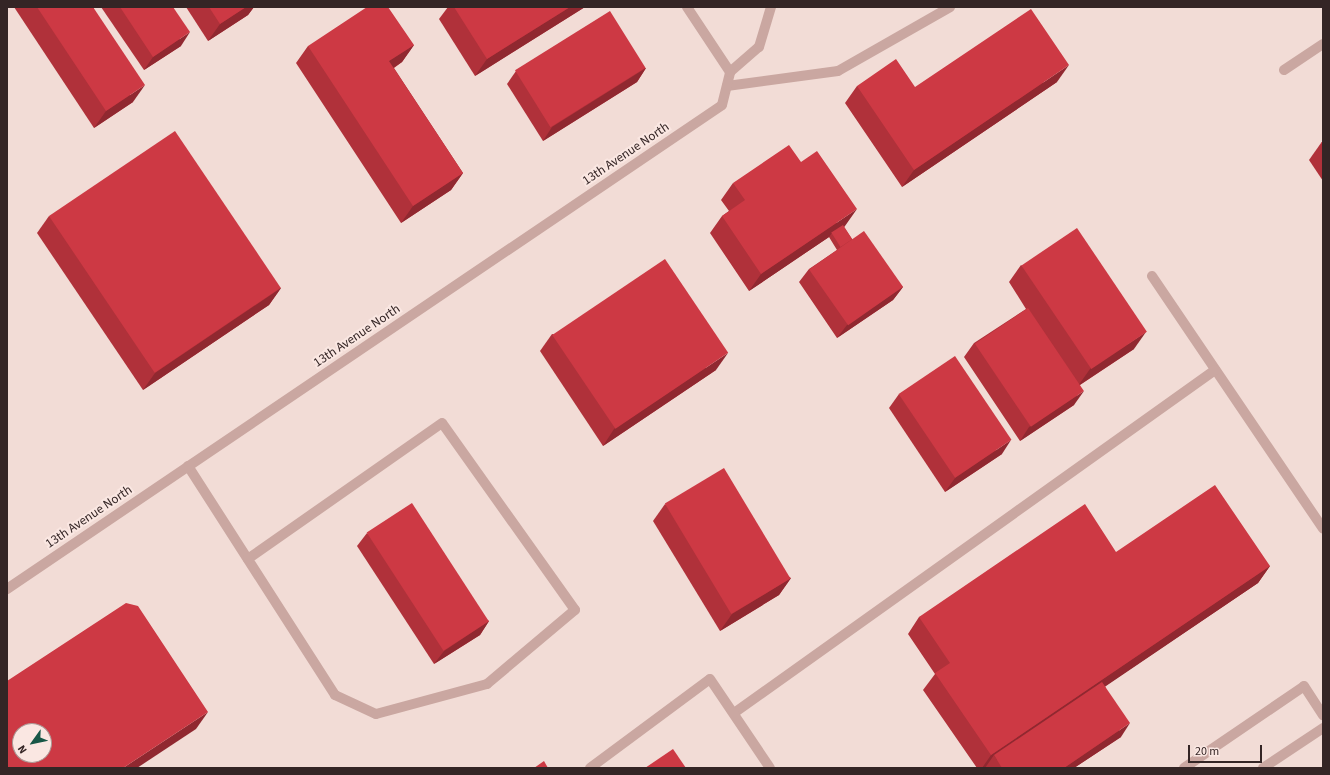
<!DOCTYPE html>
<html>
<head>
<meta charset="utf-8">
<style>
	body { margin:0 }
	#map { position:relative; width:1330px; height:775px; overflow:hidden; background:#f2dcd6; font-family:"Source Sans 3",sans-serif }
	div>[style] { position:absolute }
	.service>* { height:10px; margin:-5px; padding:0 5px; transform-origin:5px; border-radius:5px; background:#caa7a1 }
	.minor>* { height:10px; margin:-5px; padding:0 5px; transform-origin:5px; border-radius:5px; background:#caa7a1 }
	.tertiary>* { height:10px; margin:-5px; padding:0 5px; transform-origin:5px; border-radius:5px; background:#caa7a1 }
	.wall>* { inset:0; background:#b0313a }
	.shaded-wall>* { inset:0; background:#902830 }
	.building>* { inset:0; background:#cd3944; transform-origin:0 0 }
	span { translate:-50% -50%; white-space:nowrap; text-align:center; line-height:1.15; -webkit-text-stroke:4px #fae7e2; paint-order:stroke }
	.street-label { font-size:13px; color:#342525 }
	.frame { position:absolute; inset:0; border:8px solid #342525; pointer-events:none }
	.north { position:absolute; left:12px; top:723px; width:40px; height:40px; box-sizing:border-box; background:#fae7e2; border:1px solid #ab9996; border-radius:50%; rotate:237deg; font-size:11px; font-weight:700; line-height:16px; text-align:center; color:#342525 }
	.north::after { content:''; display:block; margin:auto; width:14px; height:18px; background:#185747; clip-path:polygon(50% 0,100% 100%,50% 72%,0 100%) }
	.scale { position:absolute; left:1188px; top:745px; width:74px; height:18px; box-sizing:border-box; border:2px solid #342525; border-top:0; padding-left:5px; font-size:12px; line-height:14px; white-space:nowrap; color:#342525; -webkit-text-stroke:3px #fae7e2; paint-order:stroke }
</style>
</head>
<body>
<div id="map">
	<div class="service">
		<div style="left:1284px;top:70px;width:47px;rotate:-33.7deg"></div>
		<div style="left:730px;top:72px;width:38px;rotate:-41deg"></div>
		<div style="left:759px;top:47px;width:42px;rotate:-73.3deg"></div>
		<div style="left:727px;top:86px;width:112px;rotate:-7.7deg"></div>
		<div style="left:838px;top:71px;width:129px;rotate:-29.7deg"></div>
		<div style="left:1152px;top:276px;width:305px;rotate:55.9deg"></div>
		<div style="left:188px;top:466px;width:272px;rotate:57.3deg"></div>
		<div style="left:335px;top:695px;width:45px;rotate:24.9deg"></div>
		<div style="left:376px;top:714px;width:115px;rotate:-15.1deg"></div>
		<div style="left:487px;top:684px;width:115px;rotate:-40.1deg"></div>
		<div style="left:575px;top:610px;width:229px;rotate:-125.4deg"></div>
		<div style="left:442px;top:423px;width:237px;rotate:145deg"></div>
		<div style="left:734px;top:713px;width:591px;rotate:-35.49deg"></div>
		<div style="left:590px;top:768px;width:149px;rotate:-36.6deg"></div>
		<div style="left:710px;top:679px;width:107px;rotate:56deg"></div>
		<div style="left:1184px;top:768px;width:145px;rotate:-34.3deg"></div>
		<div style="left:1304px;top:686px;width:35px;rotate:57deg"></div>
	</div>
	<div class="minor">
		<div style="left:7px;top:589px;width:863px;rotate:-34.09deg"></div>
		<div style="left:722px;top:105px;width:34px;rotate:-76deg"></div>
		<div style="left:730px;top:72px;width:78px;rotate:-123.5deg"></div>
	</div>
	<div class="tertiary">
		<div style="left:1263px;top:768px;width:72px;rotate:-33.7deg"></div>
	</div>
	<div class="wall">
		<div style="clip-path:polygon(14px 7px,93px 7px,133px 102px,94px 128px)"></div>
		<div style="clip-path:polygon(101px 7px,173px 7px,181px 46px,144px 70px)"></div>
		<div style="clip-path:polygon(186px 7px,254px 7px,248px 15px,208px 41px)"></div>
		<div style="clip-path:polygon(448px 7px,585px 7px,475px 76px,439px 19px)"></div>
		<div style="clip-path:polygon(414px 45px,402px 62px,394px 68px,463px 173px,451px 190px,401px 223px,296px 63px,308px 46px)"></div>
		<div style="clip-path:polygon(646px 68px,637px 82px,543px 141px,507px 84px,516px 71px)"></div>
		<div style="clip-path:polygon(1057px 82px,902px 187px,845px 103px,857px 86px,915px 87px)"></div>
		<div style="clip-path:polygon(1323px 141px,1323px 181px,1309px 160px,1321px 143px)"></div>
		<div style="clip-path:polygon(733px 183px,845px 226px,844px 227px,852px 239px,903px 287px,893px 300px,837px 338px,799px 282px,809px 269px,837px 250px,829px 237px,749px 291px,710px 233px,722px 216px,729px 211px,721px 200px)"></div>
		<div style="clip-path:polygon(49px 216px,281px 288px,269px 305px,143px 390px,37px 233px)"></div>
		<div style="clip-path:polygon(1021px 265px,1134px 349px,1080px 385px,1074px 405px,1020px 441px,964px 357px,974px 343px,1026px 309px,1009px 282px)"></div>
		<div style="clip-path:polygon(552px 334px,716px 370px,603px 446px,540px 351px)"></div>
		<div style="clip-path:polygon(899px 394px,1002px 454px,945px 492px,889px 408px)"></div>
		<div style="clip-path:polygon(665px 504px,791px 578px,779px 595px,720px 631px,653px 521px)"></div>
		<div style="clip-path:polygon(367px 533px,489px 621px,480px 635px,434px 664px,357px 546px)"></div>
		<div style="clip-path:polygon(1116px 552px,1270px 566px,1258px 583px,1105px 686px,1121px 737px,1074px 768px,977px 768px,923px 690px,935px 674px,908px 634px,919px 617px)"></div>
	</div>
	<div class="shaded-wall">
		<div style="clip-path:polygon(246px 7px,254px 7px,248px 15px,208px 41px,220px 24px)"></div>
		<div style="clip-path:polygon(570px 7px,585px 7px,475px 76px,487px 59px)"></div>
		<div style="clip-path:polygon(190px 32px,181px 46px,144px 70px,153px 57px)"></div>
		<div style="clip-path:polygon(414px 45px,402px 62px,378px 78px,389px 61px)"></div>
		<div style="clip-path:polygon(1069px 65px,1057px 82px,902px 187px,914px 170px)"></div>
		<div style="clip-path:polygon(646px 68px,637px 82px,543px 141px,552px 127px)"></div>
		<div style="clip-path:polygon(145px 85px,133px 102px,94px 128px,106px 111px)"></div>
		<div style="clip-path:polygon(463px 173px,451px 190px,401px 223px,413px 206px)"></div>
		<div style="clip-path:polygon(857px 209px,845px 226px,833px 234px,832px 233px,829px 237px,749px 291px,761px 274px)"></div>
		<div style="clip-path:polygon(903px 287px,893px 300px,837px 338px,847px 325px)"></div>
		<div style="clip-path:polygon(281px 288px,269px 305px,143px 390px,155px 373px)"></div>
		<div style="clip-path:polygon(1146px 332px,1134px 349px,1078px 386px,1090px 369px)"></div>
		<div style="clip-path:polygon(728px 353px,716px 370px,603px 446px,614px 429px)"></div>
		<div style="clip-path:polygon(1084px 391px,1074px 405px,1020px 441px,1029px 427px)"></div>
		<div style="clip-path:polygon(1011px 440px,1002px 454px,945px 492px,955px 478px)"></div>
		<div style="clip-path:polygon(1270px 566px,1258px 583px,997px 760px,994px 755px,985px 768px,982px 768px,991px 755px)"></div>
		<div style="clip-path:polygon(791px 578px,779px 595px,720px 631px,732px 614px)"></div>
		<div style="clip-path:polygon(489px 621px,480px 635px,434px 664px,444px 651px)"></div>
		<div style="clip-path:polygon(208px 712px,196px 729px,137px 768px,123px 768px)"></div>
		<div style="clip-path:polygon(1130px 723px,1121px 737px,1074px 768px,1064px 768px)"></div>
	</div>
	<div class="building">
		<div style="clip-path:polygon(37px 7px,93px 7px,145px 85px,106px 111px)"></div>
		<div style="clip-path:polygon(120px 7px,173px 7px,190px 32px,153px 57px)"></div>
		<div style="clip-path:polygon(209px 7px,246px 7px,220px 24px)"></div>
		<div style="clip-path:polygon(367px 7px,388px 7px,414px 45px,389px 61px,463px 173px,413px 206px,308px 46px)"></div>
		<div style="clip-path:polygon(454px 7px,570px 7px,487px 59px)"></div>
		<div style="clip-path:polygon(1031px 9px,1069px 65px,914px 170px,857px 86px,896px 59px,915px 87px)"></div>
		<div style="left:610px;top:11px;width:67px;height:112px;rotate:58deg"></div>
		<div style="left:175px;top:131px;width:189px;height:152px;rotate:56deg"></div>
		<div style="clip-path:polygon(1323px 141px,1323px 146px,1321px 143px)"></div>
		<div style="clip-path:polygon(789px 145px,801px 162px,817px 151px,857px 209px,761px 274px,722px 216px,745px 200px,733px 183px)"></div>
		<div style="left:843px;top:225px;width:17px;height:14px;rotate:57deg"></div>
		<div style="left:1077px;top:228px;width:125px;height:67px;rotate:56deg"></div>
		<div style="left:864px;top:231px;width:68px;height:67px;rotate:55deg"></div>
		<div style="left:665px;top:259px;width:113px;height:136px;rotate:56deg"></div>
		<div style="left:1028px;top:308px;width:100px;height:64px;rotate:56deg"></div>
		<div style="left:955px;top:356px;width:101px;height:68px;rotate:56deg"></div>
		<div style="left:724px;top:468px;width:129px;height:69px;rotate:59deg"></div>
		<div style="clip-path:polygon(1215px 485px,1270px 566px,991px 755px,935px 673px,950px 663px,919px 617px,1085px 504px,1116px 552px)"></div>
		<div style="left:412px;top:503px;width:141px;height:54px;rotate:57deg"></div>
		<div style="clip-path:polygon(evenodd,126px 603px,138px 606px,208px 712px,123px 768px,7px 768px,7px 681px,126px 603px,20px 731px,44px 731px,44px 755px,20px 755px,20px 731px)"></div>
		<div style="clip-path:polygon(1102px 682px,1130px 723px,1064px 768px,1002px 768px,994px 755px)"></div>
		<div style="clip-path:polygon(673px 749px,686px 768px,645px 768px)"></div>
		<div style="clip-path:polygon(544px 761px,548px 768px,534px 768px)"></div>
	</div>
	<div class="street-label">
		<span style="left:626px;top:154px;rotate:-34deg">13th Avenue North</span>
		<span style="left:357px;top:336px;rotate:-34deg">13th Avenue North</span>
		<span style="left:89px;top:517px;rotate:-34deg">13th Avenue North</span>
	</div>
	<div class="frame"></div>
	<div class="north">N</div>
	<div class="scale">20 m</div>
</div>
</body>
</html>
